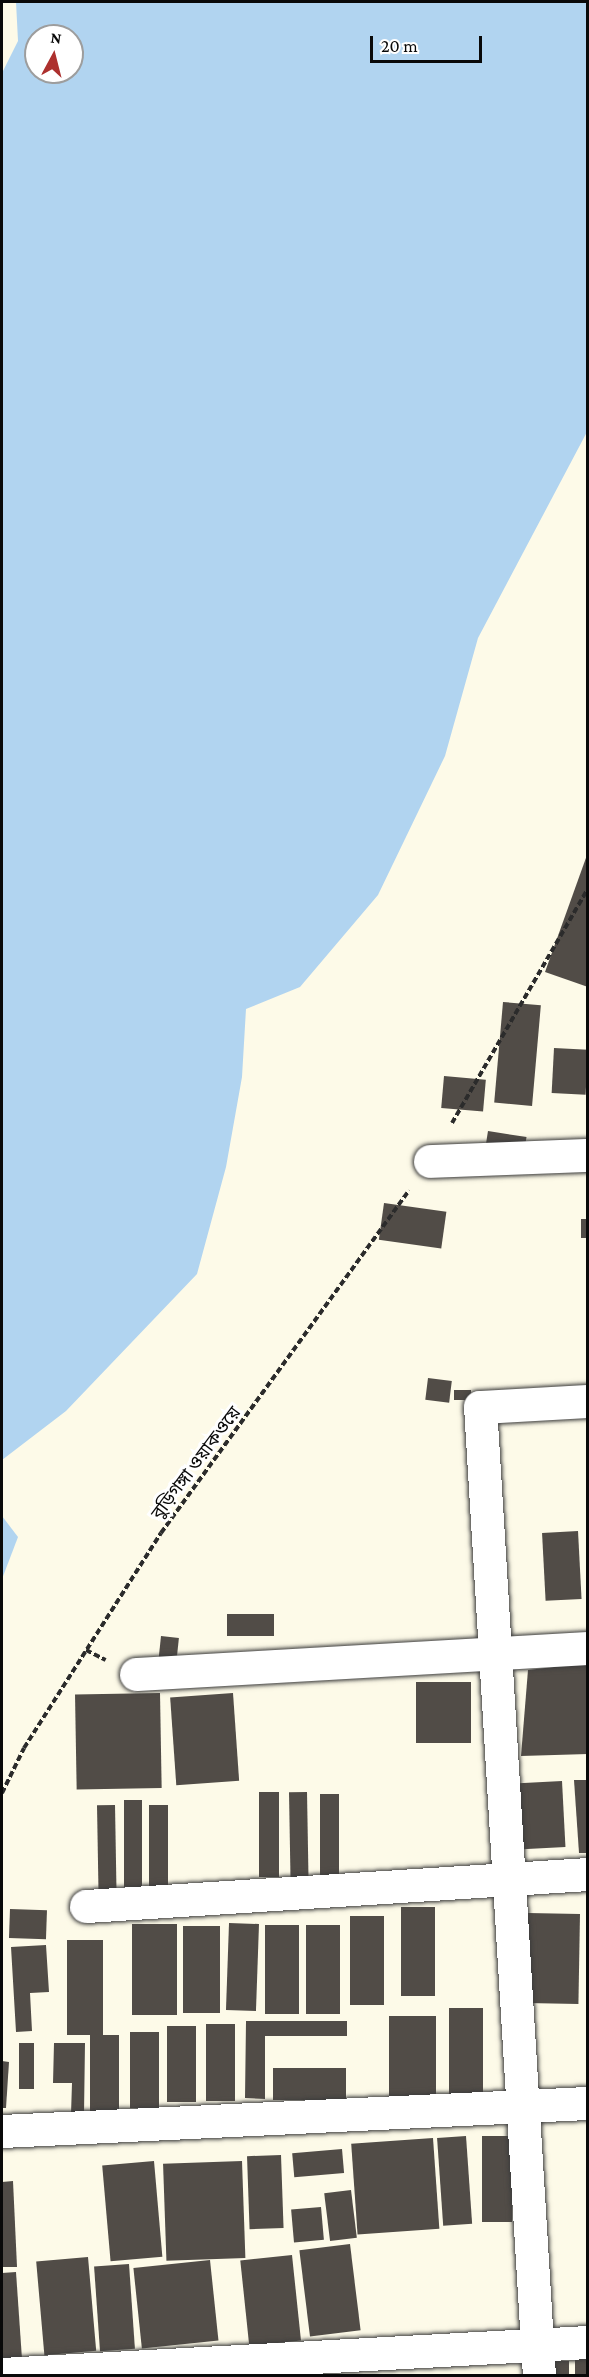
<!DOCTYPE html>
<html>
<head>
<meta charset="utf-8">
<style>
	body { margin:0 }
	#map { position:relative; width:589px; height:2377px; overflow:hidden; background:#fdfae8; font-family:"Crimson Pro","Noto Sans Bengali",serif }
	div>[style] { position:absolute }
	.water>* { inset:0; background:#b1d4f0 }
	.building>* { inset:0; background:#514c47; transform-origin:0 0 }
	.path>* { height:4px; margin-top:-2px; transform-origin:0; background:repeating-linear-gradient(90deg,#2b2b2b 0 6px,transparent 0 9px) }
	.roads { filter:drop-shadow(0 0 2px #3c3c3c) drop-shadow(0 0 2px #3c3c3c) }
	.minor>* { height:33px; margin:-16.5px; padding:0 16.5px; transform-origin:16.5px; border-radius:16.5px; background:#fff }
	.tertiary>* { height:33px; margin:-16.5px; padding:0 16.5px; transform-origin:16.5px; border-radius:16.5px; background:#fff }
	span { translate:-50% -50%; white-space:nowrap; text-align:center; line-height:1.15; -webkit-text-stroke:6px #fff; paint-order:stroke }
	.street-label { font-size:18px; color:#090909 }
	.frame { position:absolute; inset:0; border:3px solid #090909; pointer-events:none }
	.north { position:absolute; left:24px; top:24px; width:60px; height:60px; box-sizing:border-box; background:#fff; border:2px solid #9d9d9d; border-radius:50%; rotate:7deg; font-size:16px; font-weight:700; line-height:24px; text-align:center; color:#090909 }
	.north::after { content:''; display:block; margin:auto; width:21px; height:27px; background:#ad302e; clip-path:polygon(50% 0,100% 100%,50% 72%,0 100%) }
	.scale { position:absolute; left:370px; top:36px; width:112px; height:27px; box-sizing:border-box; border:3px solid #090909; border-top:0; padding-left:8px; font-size:18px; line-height:21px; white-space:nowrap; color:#090909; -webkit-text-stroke:4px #fff; paint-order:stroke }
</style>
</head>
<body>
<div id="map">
	<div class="water">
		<div style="clip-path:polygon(evenodd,16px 2px,587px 2px,588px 430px,478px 638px,445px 756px,378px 895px,300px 987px,246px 1009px,242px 1077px,226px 1167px,197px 1274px,66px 1411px,2px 1460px,2px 73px,18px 41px,16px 2px,36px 36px,72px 36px,72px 72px,36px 72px,36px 36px)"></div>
		<div style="clip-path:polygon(2px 1516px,18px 1537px,2px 1579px)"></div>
	</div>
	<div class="building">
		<div style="clip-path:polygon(587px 855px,588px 855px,588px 987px,545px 972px)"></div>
		<div style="left:503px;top:1002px;width:38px;height:101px;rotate:5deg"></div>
		<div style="left:554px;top:1048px;width:34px;height:45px;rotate:3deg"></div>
		<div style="left:444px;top:1076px;width:42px;height:32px;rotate:5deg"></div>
		<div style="left:488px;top:1131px;width:39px;height:26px;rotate:9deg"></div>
		<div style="left:384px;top:1203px;width:63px;height:37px;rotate:8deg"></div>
		<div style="left:581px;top:1219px;width:7px;height:19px"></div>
		<div style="left:428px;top:1378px;width:24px;height:22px;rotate:7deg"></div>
		<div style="left:454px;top:1390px;width:17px;height:10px"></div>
		<div style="left:578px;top:1531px;width:68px;height:36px;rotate:87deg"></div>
		<div style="left:227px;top:1614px;width:47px;height:22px"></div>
		<div style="left:161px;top:1636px;width:18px;height:22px;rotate:6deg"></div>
		<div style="clip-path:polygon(588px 1663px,588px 1754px,521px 1756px,528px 1670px)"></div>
		<div style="left:416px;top:1682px;width:55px;height:61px"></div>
		<div style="left:160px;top:1693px;width:95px;height:85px;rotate:89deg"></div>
		<div style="left:233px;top:1693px;width:88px;height:63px;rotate:86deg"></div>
		<div style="clip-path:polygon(574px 1780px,588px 1780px,588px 1853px,579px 1853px)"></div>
		<div style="left:562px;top:1781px;width:66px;height:48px;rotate:87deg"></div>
		<div style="left:259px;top:1792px;width:20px;height:85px"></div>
		<div style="left:307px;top:1792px;width:87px;height:18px;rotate:89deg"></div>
		<div style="left:320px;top:1794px;width:19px;height:87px"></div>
		<div style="left:124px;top:1800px;width:18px;height:87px"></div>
		<div style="left:115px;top:1805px;width:87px;height:18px;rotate:89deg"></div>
		<div style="left:149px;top:1805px;width:19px;height:87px"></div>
		<div style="left:401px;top:1907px;width:34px;height:89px"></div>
		<div style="left:10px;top:1909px;width:37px;height:29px;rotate:2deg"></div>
		<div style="left:528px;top:1913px;width:52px;height:90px;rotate:1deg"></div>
		<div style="left:350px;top:1916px;width:34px;height:89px"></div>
		<div style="left:177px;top:1924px;width:91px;height:45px;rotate:90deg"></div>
		<div style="left:259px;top:1924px;width:87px;height:30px;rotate:92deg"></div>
		<div style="left:265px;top:1925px;width:34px;height:89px"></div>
		<div style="left:306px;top:1925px;width:34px;height:89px"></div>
		<div style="left:183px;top:1926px;width:37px;height:87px"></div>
		<div style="left:67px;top:1940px;width:36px;height:95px"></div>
		<div style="clip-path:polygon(46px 1945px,49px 1992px,30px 1993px,32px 2031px,16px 2032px,11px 1947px)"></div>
		<div style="left:449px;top:2008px;width:34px;height:89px"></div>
		<div style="left:389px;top:2016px;width:47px;height:85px"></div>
		<div style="clip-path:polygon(246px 2021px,347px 2021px,347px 2036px,265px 2036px,265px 2099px,245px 2098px)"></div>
		<div style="left:206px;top:2024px;width:29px;height:77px"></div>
		<div style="left:167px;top:2026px;width:29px;height:76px"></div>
		<div style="left:130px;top:2032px;width:29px;height:76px"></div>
		<div style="left:90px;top:2035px;width:29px;height:77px"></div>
		<div style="left:19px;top:2043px;width:15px;height:46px"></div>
		<div style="clip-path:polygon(54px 2043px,85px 2043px,84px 2114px,71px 2114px,72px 2083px,53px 2083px)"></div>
		<div style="clip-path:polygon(2px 2061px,9px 2062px,6px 2108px,2px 2108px)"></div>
		<div style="left:346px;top:2068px;width:32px;height:73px;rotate:90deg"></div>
		<div style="left:466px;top:2136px;width:88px;height:29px;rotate:86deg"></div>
		<div style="left:482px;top:2136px;width:30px;height:86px"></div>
		<div style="left:433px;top:2138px;width:91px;height:82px;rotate:86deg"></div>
		<div style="left:342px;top:2149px;width:24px;height:50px;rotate:85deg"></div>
		<div style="left:281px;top:2155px;width:73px;height:34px;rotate:88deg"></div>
		<div style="left:154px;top:2161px;width:96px;height:52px;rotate:85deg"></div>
		<div style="left:242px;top:2161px;width:97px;height:79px;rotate:88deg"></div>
		<div style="clip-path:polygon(13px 2181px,17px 2267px,2px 2267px,2px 2182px)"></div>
		<div style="left:351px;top:2190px;width:48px;height:27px;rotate:83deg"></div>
		<div style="left:321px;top:2207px;width:33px;height:30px;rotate:85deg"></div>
		<div style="left:350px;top:2244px;width:87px;height:51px;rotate:83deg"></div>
		<div style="left:292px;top:2255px;width:86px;height:52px;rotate:84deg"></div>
		<div style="left:88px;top:2257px;width:94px;height:52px;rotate:85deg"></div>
		<div style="left:210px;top:2260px;width:81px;height:77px;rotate:84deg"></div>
		<div style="left:129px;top:2264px;width:85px;height:35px;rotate:86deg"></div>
		<div style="clip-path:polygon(16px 2272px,22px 2359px,2px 2361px,2px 2273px)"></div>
		<div style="left:588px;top:2358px;width:18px;height:13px;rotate:90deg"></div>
		<div style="left:546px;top:2361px;width:23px;height:15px"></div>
	</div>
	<div class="path">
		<div style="left:452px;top:1123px;width:272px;rotate:-59.9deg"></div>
		<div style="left:86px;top:1650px;width:22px;rotate:27deg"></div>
		<div style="left:2px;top:1793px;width:50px;rotate:-63.9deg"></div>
		<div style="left:24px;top:1748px;width:255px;rotate:-57.5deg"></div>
		<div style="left:161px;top:1533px;width:423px;rotate:-54.1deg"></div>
	</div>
	<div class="roads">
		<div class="minor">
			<div style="left:136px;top:1674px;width:453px;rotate:-3.3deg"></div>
			<div style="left:86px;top:1906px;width:503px;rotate:-3.65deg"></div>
			<div style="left:2px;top:2131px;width:587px;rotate:-2.74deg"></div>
			<div style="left:2px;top:2374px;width:587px;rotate:-3.13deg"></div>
			<div style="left:539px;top:2376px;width:971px;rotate:-93.48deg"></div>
			<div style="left:480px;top:1407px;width:108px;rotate:-3.2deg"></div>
		</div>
		<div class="tertiary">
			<div style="left:430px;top:1161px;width:158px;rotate:-2.2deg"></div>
		</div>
	</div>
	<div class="street-label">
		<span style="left:196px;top:1463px;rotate:-53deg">বুড়িগঙ্গা ওয়াকওয়ে</span>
	</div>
	<div class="frame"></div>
	<div class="north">N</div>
	<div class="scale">20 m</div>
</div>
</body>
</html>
